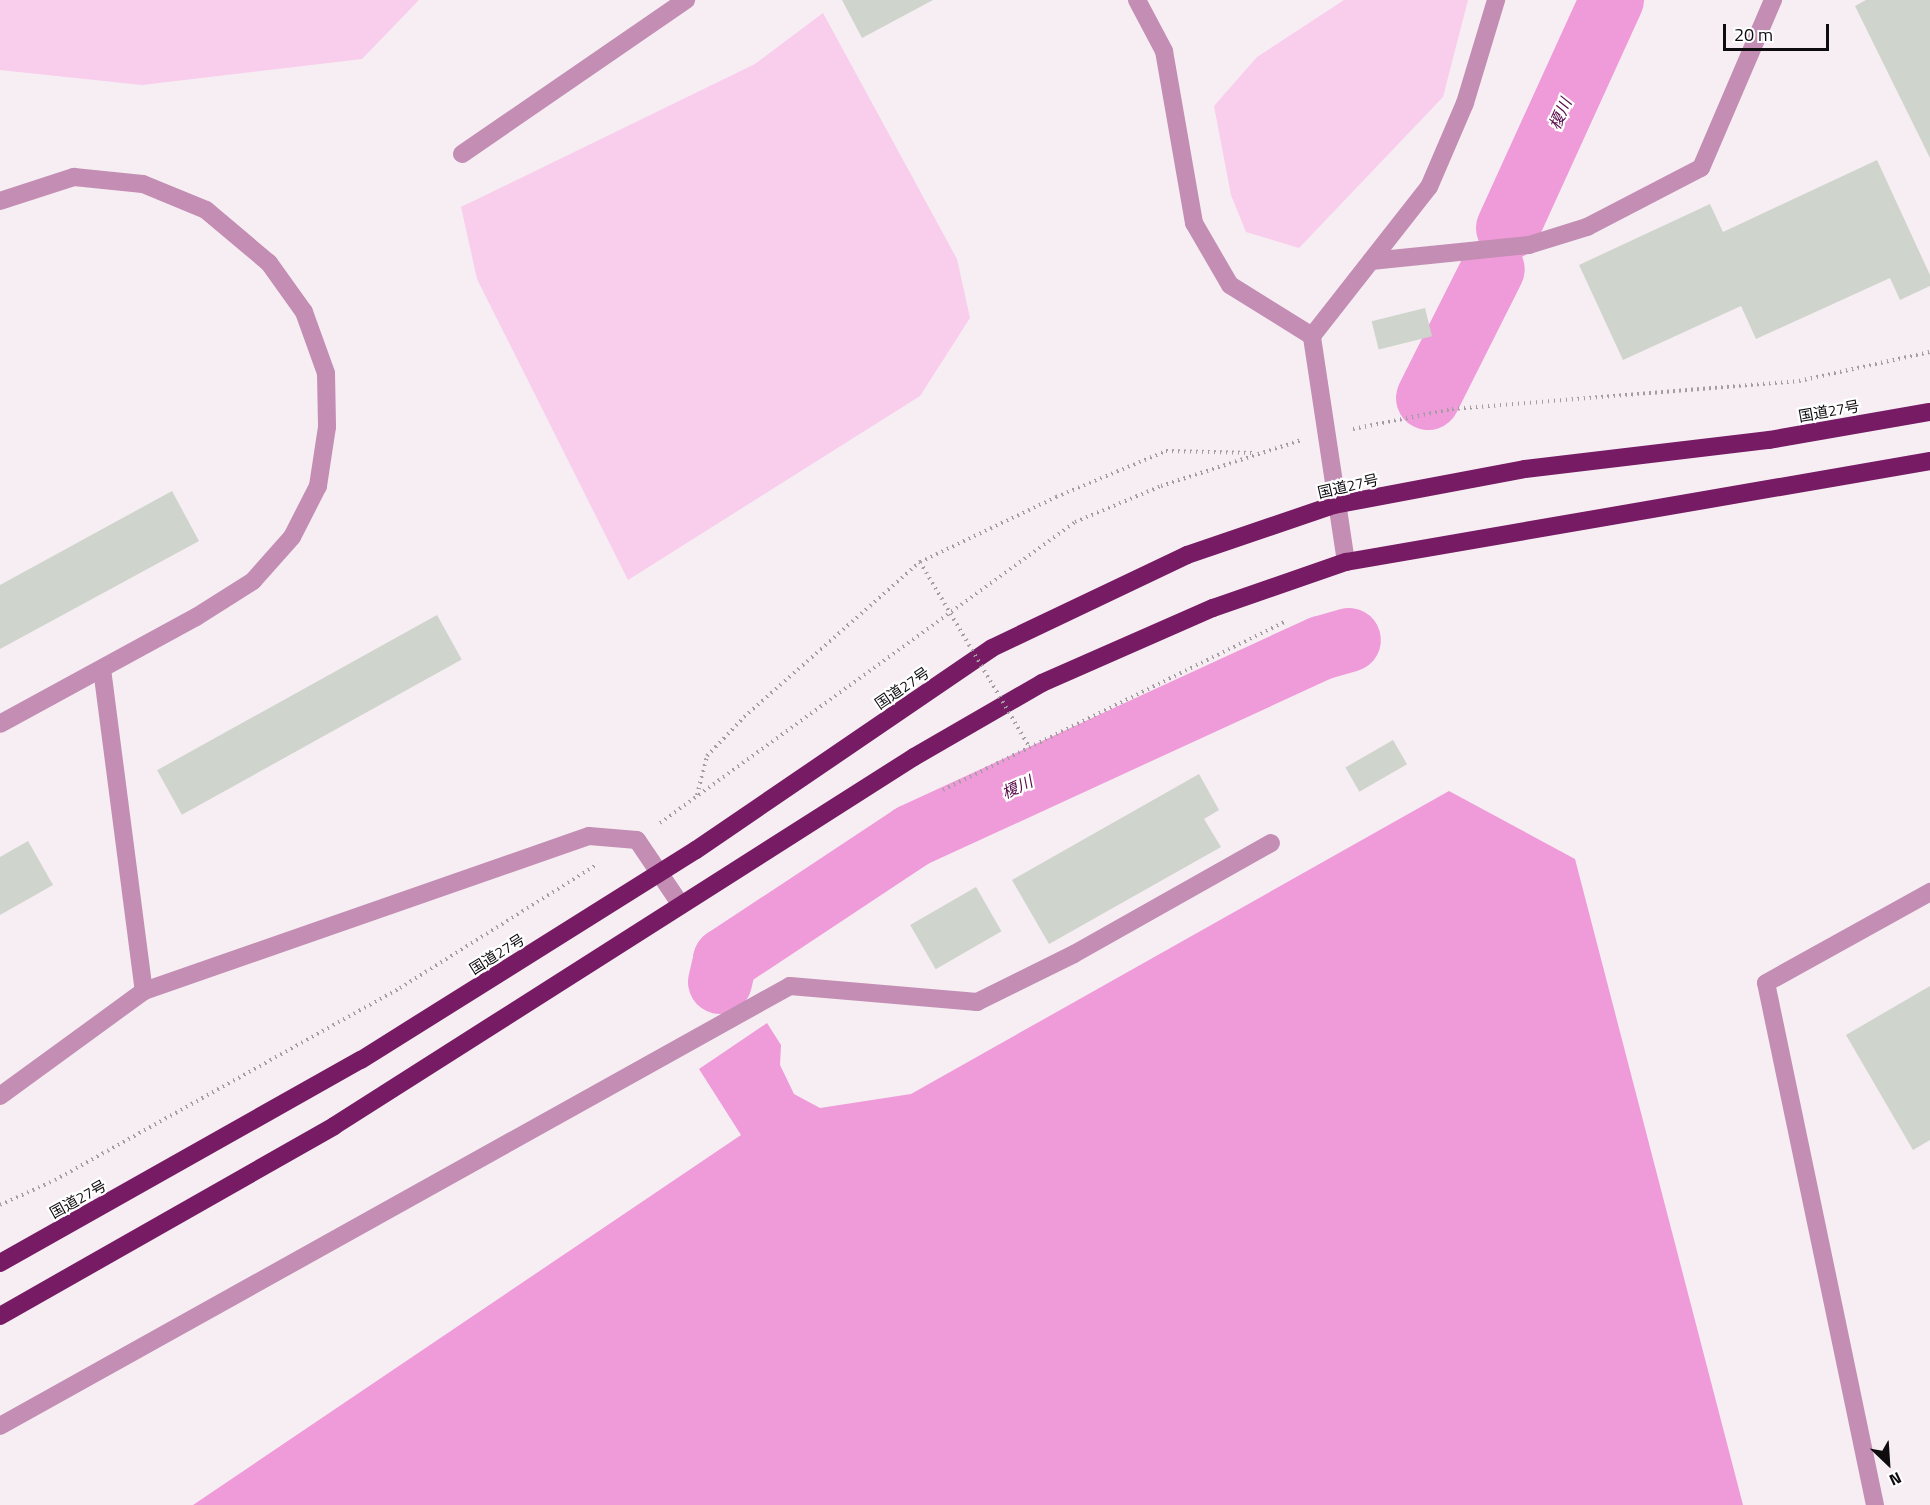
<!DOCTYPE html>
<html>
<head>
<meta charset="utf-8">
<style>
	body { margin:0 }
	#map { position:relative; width:1930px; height:1505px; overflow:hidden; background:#f6eef3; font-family:"Titillium Web","Noto Sans JP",sans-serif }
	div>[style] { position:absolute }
	.green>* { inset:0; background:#f9cdec }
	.water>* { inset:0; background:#ef9ad9 }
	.river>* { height:64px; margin:-32px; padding:0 32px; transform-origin:32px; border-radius:32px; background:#ef9ad9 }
	.building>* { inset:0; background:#cfd4cc; transform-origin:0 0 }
	.path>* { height:4px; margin-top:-2px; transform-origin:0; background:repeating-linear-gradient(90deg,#a39da1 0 1.5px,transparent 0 6px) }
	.minor>* { height:18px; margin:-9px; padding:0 9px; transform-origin:9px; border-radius:9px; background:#c38db4 }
	.highway>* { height:18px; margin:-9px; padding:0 9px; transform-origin:9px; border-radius:9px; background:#771b65 }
	.path-bridge>* { height:4px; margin-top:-2px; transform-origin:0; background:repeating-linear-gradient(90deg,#a39da1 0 1.5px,transparent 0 6px) }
	span { translate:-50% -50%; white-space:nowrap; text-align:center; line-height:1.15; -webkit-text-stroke:4.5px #fff; paint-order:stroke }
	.street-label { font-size:15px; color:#0e0c0e }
	.water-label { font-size:16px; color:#590e4b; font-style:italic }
	.north { position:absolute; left:1858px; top:1433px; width:60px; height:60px; -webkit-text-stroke:4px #fff; paint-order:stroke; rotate:155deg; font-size:16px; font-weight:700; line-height:24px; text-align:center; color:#0e0c0e }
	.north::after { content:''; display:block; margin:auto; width:21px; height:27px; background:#0e0c0e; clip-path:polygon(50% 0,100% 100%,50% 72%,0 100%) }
	.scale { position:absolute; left:1723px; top:24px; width:106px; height:27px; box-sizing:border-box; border:3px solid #0e0c0e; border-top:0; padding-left:8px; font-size:18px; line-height:21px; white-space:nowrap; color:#0e0c0e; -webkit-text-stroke:4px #fff; paint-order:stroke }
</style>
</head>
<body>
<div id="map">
	<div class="green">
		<div style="clip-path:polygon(0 0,419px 0,362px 59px,142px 85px,0 70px)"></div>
		<div style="clip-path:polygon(1344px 0,1468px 0,1443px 97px,1299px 248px,1246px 232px,1231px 195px,1214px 106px,1257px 57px)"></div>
		<div style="clip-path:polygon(823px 13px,957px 259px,970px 318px,920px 396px,628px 580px,477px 279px,461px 207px,755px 64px)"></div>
	</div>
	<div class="water">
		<div style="clip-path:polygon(1449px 791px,1575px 859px,1743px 1505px,193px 1505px,741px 1135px,699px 1069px,767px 1023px,781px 1045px,780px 1065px,794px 1094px,820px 1108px,911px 1094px)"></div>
	</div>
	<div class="river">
		<div style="left:1508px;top:228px;width:251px;rotate:-65.5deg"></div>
		<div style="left:1428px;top:398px;width:144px;rotate:-63.3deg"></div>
		<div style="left:720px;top:982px;width:23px;rotate:-77deg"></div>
		<div style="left:725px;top:960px;width:224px;rotate:-33.5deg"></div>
		<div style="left:912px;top:836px;width:450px;rotate:-24.7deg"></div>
		<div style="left:1321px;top:648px;width:29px;rotate:-16deg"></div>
	</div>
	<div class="building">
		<div style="clip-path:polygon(842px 0,933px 0,862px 38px)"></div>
		<div style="clip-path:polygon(1866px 0,1930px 0,1930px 158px,1855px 6px)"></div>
		<div style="clip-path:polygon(1877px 160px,1930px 275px,1930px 286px,1900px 300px,1890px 278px,1756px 339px,1741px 306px,1623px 360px,1579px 265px,1710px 204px,1723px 232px)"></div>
		<div style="left:1425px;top:308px;width:29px;height:55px;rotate:76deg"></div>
		<div style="clip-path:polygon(172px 491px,199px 541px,0 649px,0 585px)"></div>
		<div style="left:437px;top:615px;width:51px;height:320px;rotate:61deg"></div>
		<div style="left:1393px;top:740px;width:28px;height:55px;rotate:60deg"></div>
		<div style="clip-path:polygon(1199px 774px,1219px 810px,1204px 819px,1221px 847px,1049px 944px,1012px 880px)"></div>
		<div style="clip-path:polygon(28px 841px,53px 885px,0 915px,0 857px)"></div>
		<div style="left:976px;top:887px;width:51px;height:76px;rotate:60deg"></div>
		<div style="clip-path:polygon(1930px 986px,1930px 1140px,1913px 1150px,1846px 1035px)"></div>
	</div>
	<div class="path">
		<div style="left:1353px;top:429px;width:101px;rotate:-11.4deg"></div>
		<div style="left:1452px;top:409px;width:348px;rotate:-4.6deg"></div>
		<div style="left:1799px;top:381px;width:134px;rotate:-12.5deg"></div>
		<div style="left:943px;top:790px;width:383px;rotate:-26.2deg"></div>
		<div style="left:697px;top:795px;width:40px;rotate:-75.6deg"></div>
		<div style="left:707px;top:756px;width:54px;rotate:-46.5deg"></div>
		<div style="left:744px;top:717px;width:235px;rotate:-41.4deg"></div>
		<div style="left:920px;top:562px;width:151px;rotate:-25.5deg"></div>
		<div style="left:1056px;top:497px;width:119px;rotate:-22.7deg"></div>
		<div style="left:1166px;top:451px;width:87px;rotate:1.3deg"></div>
		<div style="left:660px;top:823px;width:513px;rotate:-35.95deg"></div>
		<div style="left:1075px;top:522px;width:93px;rotate:-22.7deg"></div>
		<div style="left:1161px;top:486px;width:148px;rotate:-18.1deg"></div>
		<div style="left:0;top:1205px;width:60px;rotate:-24.4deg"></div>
		<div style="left:55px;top:1180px;width:395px;rotate:-29.1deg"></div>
		<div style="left:400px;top:988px;width:234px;rotate:-32.1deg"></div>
	</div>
	<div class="minor">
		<div style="left:1137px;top:0;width:58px;rotate:62.1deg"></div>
		<div style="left:1164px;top:51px;width:175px;rotate:80.1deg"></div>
		<div style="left:1194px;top:223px;width:72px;rotate:59.9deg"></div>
		<div style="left:1230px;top:285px;width:97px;rotate:31.9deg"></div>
		<div style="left:462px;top:154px;width:272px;rotate:-34.5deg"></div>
		<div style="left:0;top:201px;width:78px;rotate:-18deg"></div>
		<div style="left:74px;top:177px;width:69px;rotate:5.8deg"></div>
		<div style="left:143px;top:184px;width:68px;rotate:22.4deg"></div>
		<div style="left:206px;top:210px;width:82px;rotate:40.1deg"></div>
		<div style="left:269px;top:263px;width:60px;rotate:54.5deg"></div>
		<div style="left:304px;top:312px;width:65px;rotate:70.2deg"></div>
		<div style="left:326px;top:373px;width:54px;rotate:88.9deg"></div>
		<div style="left:327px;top:427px;width:60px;rotate:98.7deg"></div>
		<div style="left:318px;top:486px;width:57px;rotate:117deg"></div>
		<div style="left:292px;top:537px;width:59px;rotate:131.6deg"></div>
		<div style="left:253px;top:581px;width:67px;rotate:147.7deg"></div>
		<div style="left:196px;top:617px;width:223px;rotate:151.4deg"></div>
		<div style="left:1371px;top:261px;width:159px;rotate:-5.8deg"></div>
		<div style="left:1529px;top:245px;width:61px;rotate:-17.2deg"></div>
		<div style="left:1587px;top:227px;width:128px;rotate:-27.4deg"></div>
		<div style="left:1701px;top:168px;width:183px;rotate:-66.8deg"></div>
		<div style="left:1346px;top:562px;width:229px;rotate:-98.6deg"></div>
		<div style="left:1312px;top:336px;width:189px;rotate:-51.9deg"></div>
		<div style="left:1429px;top:187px;width:91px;rotate:-66.8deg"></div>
		<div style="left:1465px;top:103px;width:108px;rotate:-73.2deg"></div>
		<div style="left:102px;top:669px;width:325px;rotate:82.6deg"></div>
		<div style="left:0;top:1096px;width:178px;rotate:-36.1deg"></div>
		<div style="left:144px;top:991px;width:471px;rotate:-19.2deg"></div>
		<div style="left:589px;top:836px;width:48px;rotate:4.8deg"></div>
		<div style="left:637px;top:840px;width:78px;rotate:55.9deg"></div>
		<div style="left:0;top:1426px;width:904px;rotate:-29.12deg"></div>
		<div style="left:790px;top:986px;width:188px;rotate:4.9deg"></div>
		<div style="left:977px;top:1002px;width:108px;rotate:-26.3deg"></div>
		<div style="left:1074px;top:954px;width:226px;rotate:-29.4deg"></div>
		<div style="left:1875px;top:1505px;width:533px;rotate:-101.79deg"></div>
		<div style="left:1766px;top:983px;width:188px;rotate:-29deg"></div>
	</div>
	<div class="highway">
		<div style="left:0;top:1263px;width:414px;rotate:-29.4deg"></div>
		<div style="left:361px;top:1060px;width:395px;rotate:-32.1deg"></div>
		<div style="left:696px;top:850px;width:358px;rotate:-34.3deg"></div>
		<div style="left:992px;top:648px;width:216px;rotate:-25.5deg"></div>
		<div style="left:1187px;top:555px;width:155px;rotate:-18.8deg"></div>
		<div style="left:1334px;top:505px;width:194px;rotate:-10.7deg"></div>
		<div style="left:1525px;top:469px;width:246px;rotate:-6.8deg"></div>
		<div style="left:1769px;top:440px;width:163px;rotate:-9.9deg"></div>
		<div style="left:0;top:1316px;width:384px;rotate:-29.6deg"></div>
		<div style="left:334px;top:1126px;width:687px;rotate:-32.46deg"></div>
		<div style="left:914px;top:757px;width:148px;rotate:-30deg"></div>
		<div style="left:1042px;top:683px;width:187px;rotate:-23.7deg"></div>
		<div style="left:1213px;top:608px;width:141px;rotate:-19.1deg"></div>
		<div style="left:1346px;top:562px;width:593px;rotate:-9.81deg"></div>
	</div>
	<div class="path-bridge">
		<div style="left:920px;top:562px;width:216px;rotate:59.4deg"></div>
	</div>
	<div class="street-label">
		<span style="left:1829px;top:411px;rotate:-10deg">国道27号</span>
		<span style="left:1348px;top:486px;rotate:-13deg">国道27号</span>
		<span style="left:902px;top:688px;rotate:-34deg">国道27号</span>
		<span style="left:497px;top:954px;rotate:-32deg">国道27号</span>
		<span style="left:78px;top:1199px;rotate:-29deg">国道27号</span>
	</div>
	<div class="water-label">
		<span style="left:1560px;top:114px;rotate:-66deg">榎川</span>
		<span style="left:1017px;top:787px;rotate:-25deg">榎川</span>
	</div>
	<div class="north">N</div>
	<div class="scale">20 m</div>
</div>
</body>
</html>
